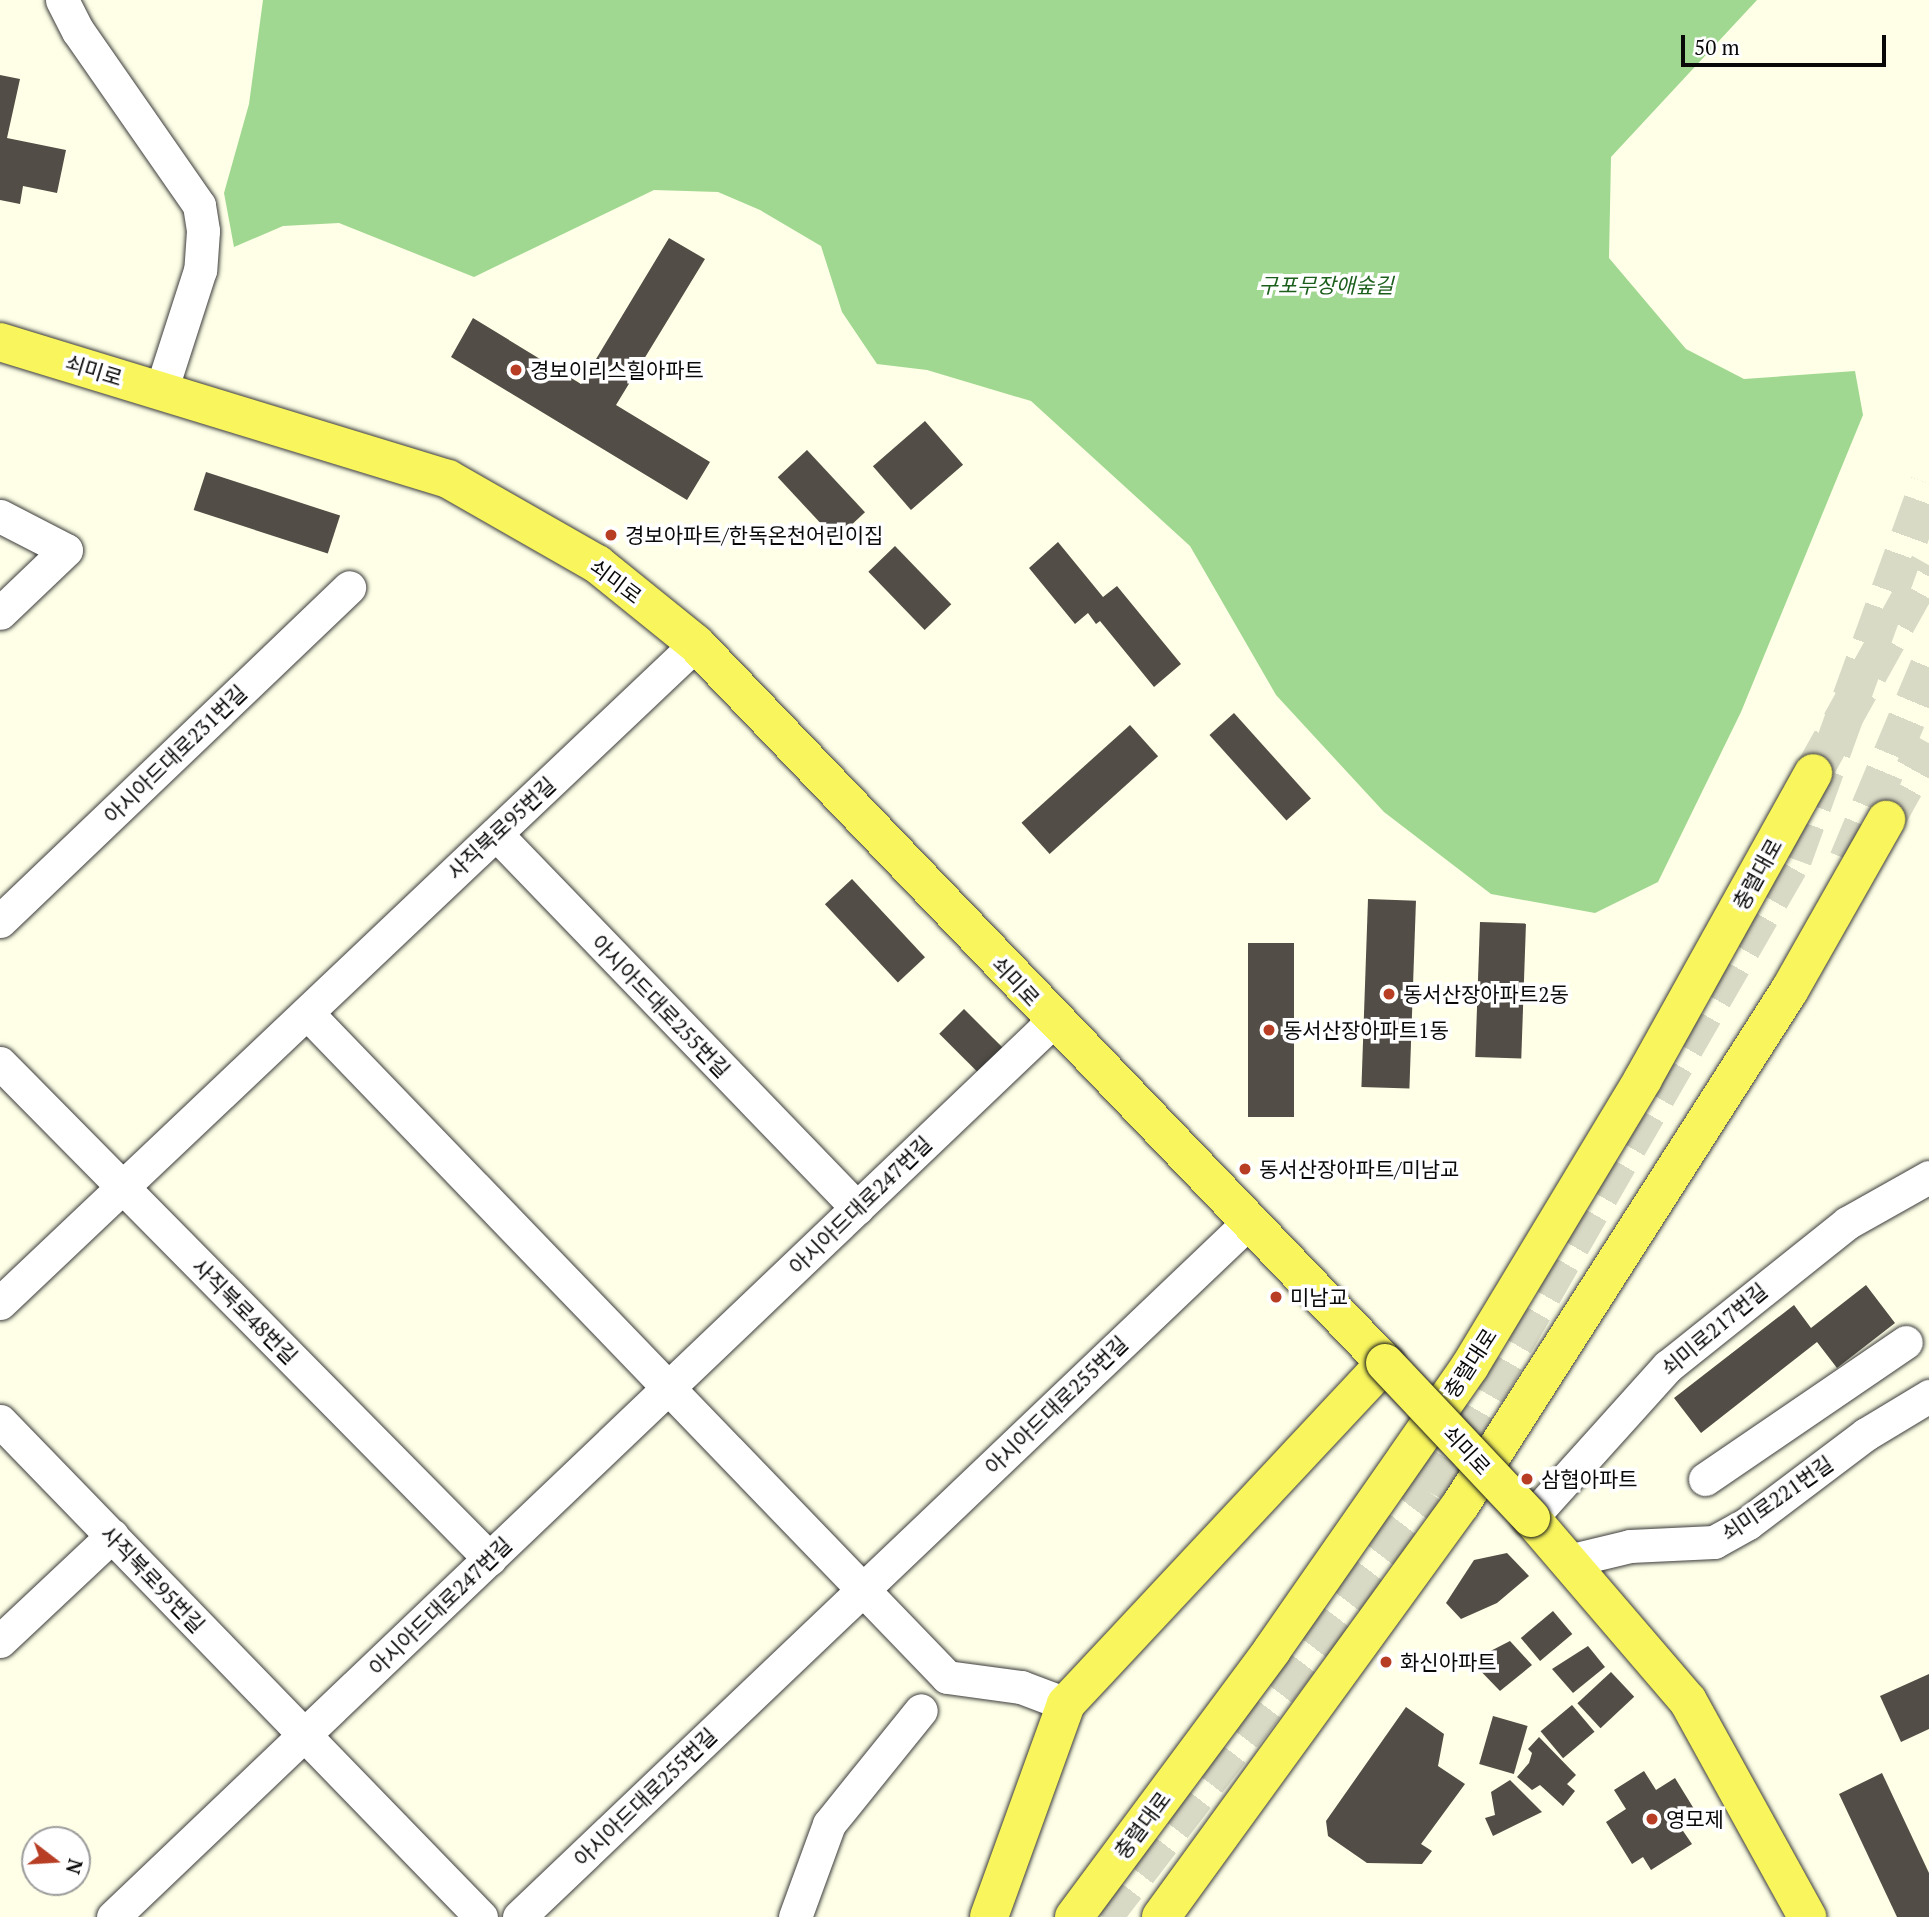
<!DOCTYPE html>
<html>
<head>
<meta charset="utf-8">
<style>
	body { margin:0 }
	#map { position:relative; width:1929px; height:1917px; overflow:hidden; background:#feffe6; font-family:"PT Serif","Noto Sans KR",serif }
	div>[style] { position:absolute }
	.forest>* { inset:0; background:#a1d891 }
	.building>* { inset:0; background:#524d46; transform-origin:0 0 }
	.major-tunnel>* { height:38px; margin-top:-19px; transform-origin:0; background:repeating-linear-gradient(90deg,#d9dac5 0 38px,transparent 0 57px) }
	.highway-tunnel>* { height:38px; margin-top:-19px; transform-origin:0; background:repeating-linear-gradient(90deg,#d9dac5 0 38px,transparent 0 57px) }
	.roads { filter:drop-shadow(0 0 2px #3c3c3c) drop-shadow(0 0 2px #3c3c3c) }
	.minor>* { height:33px; margin:-16.5px; padding:0 16.5px; transform-origin:16.5px; border-radius:16.5px; background:#fff }
	.major>* { height:38px; margin:-19px; padding:0 19px; transform-origin:19px; border-radius:19px; background:#f8f55d }
	.bridges { filter:drop-shadow(0 0 2px #1a1a1a) drop-shadow(0 0 2px #1a1a1a) }
	.major-bridge>* { height:38px; margin:-19px; padding:0 19px; transform-origin:19px; border-radius:19px; background:#f8f55d }
	.dots>* { width:19px; height:19px; translate:-50% -50%; box-sizing:border-box; border:4px solid #fff; border-radius:50% }
	span { translate:-50% -50%; white-space:nowrap; text-align:center; line-height:1.15; -webkit-text-stroke:7px #fff; paint-order:stroke }
	.park-label { font-size:21px; color:#1c5f1d; font-style:italic }
	.street-label { font-size:21px; color:#090909 }
	.poi-label { font-size:21px; color:#090909 }
	.left { translate:0 -50%; text-align:left }
	.north { position:absolute; left:21px; top:1826px; width:70px; height:70px; box-sizing:border-box; background:#fff; border:2px solid #9d9d9d; border-radius:50%; rotate:107deg; font-size:19px; font-weight:700; line-height:28px; text-align:center; color:#090909 }
	.north::after { content:''; display:block; margin:auto; width:24px; height:32px; background:#b73e24; clip-path:polygon(50% 0,100% 100%,50% 72%,0 100%) }
	.scale { position:absolute; left:1681px; top:35px; width:205px; height:32px; box-sizing:border-box; border:4px solid #090909; border-top:0; padding-left:9px; font-size:21px; line-height:24px; white-space:nowrap; color:#090909; -webkit-text-stroke:5px #fff; paint-order:stroke }
</style>
</head>
<body>
<div id="map">
	<div class="forest">
		<div style="clip-path:polygon(263px 0,1757px 0,1611px 157px,1609px 258px,1686px 349px,1744px 379px,1855px 371px,1863px 415px,1741px 712px,1658px 882px,1595px 913px,1491px 894px,1384px 812px,1276px 695px,1190px 546px,1031px 401px,927px 370px,877px 364px,842px 312px,821px 246px,760px 210px,718px 192px,654px 190px,474px 277px,339px 223px,283px 226px,234px 247px,224px 193px,249px 104px)"></div>
	</div>
	<div class="building">
		<div style="clip-path:polygon(0 75px,20px 79px,7px 138px,66px 150px,57px 193px,23px 186px,20px 204px,0 200px)"></div>
		<div style="clip-path:polygon(669px 238px,705px 259px,616px 405px,710px 462px,687px 500px,451px 357px,473px 318px,581px 384px)"></div>
		<div style="left:925px;top:421px;width:58px;height:69px;rotate:49deg"></div>
		<div style="left:807px;top:450px;width:85px;height:40px;rotate:47deg"></div>
		<div style="left:206px;top:472px;width:141px;height:40px;rotate:18deg"></div>
		<div style="clip-path:polygon(1058px 542px,1103px 597px,1117px 586px,1181px 664px,1154px 687px,1100px 621px,1096px 624px,1088px 613px,1075px 624px,1029px 568px)"></div>
		<div style="left:895px;top:546px;width:81px;height:37px;rotate:46deg"></div>
		<div style="left:1234px;top:713px;width:115px;height:33px;rotate:48deg"></div>
		<div style="left:1130px;top:725px;width:42px;height:146px;rotate:48deg"></div>
		<div style="left:852px;top:879px;width:107px;height:37px;rotate:47deg"></div>
		<div style="left:1368px;top:899px;width:48px;height:188px;rotate:2deg"></div>
		<div style="left:1480px;top:922px;width:46px;height:135px;rotate:2deg"></div>
		<div style="left:1248px;top:943px;width:46px;height:174px"></div>
		<div style="left:964px;top:1009px;width:57px;height:35px;rotate:45deg"></div>
		<div style="clip-path:polygon(1866px 1285px,1895px 1323px,1837px 1368px,1817px 1342px,1701px 1433px,1674px 1398px,1794px 1305px,1811px 1328px)"></div>
		<div style="clip-path:polygon(1507px 1553px,1529px 1576px,1497px 1603px,1461px 1619px,1446px 1603px,1474px 1560px)"></div>
		<div style="left:1553px;top:1611px;width:30px;height:42px;rotate:50deg"></div>
		<div style="clip-path:polygon(1510px 1641px,1532px 1665px,1500px 1691px,1471px 1661px)"></div>
		<div style="clip-path:polygon(1588px 1646px,1605px 1667px,1573px 1693px,1552px 1669px)"></div>
		<div style="left:1611px;top:1672px;width:34px;height:46px;rotate:47deg"></div>
		<div style="clip-path:polygon(1929px 1674px,1929px 1729px,1901px 1742px,1880px 1696px)"></div>
		<div style="left:1572px;top:1705px;width:35px;height:41px;rotate:50deg"></div>
		<div style="clip-path:polygon(1406px 1707px,1444px 1734px,1438px 1766px,1465px 1784px,1421px 1844px,1432px 1851px,1422px 1864px,1367px 1863px,1328px 1836px,1326px 1821px)"></div>
		<div style="left:1493px;top:1716px;width:36px;height:50px;rotate:16deg"></div>
		<div style="clip-path:polygon(1539px 1737px,1576px 1775px,1567px 1784px,1575px 1791px,1563px 1806px,1540px 1785px,1532px 1790px,1517px 1777px,1529px 1763px,1532px 1753px,1528px 1749px)"></div>
		<div style="clip-path:polygon(1644px 1771px,1656px 1790px,1675px 1778px,1699px 1817px,1681px 1828px,1692px 1844px,1651px 1870px,1643px 1857px,1632px 1864px,1606px 1822px,1626px 1809px,1614px 1790px)"></div>
		<div style="clip-path:polygon(1882px 1773px,1929px 1873px,1929px 1917px,1897px 1917px,1839px 1794px)"></div>
		<div style="clip-path:polygon(1510px 1780px,1542px 1812px,1493px 1836px,1485px 1818px,1495px 1815px,1491px 1792px)"></div>
	</div>
	<div class="major-tunnel">
		<div style="left:1813px;top:773px;width:238px;rotate:-60.9deg"></div>
		<div style="left:1886px;top:820px;width:88px;rotate:-60.8deg"></div>
	</div>
	<div class="highway-tunnel">
		<div style="left:1848px;top:860px;width:210px;rotate:-67.3deg"></div>
		<div style="left:1103px;top:1917px;width:536px;rotate:-52.51deg"></div>
		<div style="left:1429px;top:1492px;width:730px;rotate:-60.1deg"></div>
		<div style="left:1793px;top:859px;width:399px;rotate:-70.1deg"></div>
	</div>
	<div class="roads">
		<div class="minor">
			<div style="left:62px;top:0;width:35px;rotate:63deg"></div>
			<div style="left:78px;top:31px;width:212px;rotate:55.2deg"></div>
			<div style="left:199px;top:205px;width:26px;rotate:81deg"></div>
			<div style="left:203px;top:231px;width:39px;rotate:94deg"></div>
			<div style="left:200px;top:270px;width:127px;rotate:107.9deg"></div>
			<div style="left:0;top:516px;width:74px;rotate:27.3deg"></div>
			<div style="left:66px;top:550px;width:91px;rotate:136.3deg"></div>
			<div style="left:496px;top:834px;width:520px;rotate:46.01deg"></div>
			<div style="left:0;top:921px;width:483px;rotate:-43.7deg"></div>
			<div style="left:307px;top:1013px;width:922px;rotate:46.05deg"></div>
			<div style="left:947px;top:1677px;width:75px;rotate:7.7deg"></div>
			<div style="left:1021px;top:1687px;width:48px;rotate:20.7deg"></div>
			<div style="left:0;top:1063px;width:697px;rotate:45.35deg"></div>
			<div style="left:0;top:1303px;width:958px;rotate:-43.44deg"></div>
			<div style="left:0;top:1421px;width:691px;rotate:45.88deg"></div>
			<div style="left:1705px;top:1479px;width:243px;rotate:-34.3deg"></div>
			<div style="left:1531px;top:1518px;width:205px;rotate:-48deg"></div>
			<div style="left:1668px;top:1366px;width:229px;rotate:-38.6deg"></div>
			<div style="left:1847px;top:1223px;width:94px;rotate:-29.3deg"></div>
			<div style="left:1568px;top:1561px;width:64px;rotate:-13.6deg"></div>
			<div style="left:1630px;top:1546px;width:84px;rotate:-2.7deg"></div>
			<div style="left:1714px;top:1542px;width:39px;rotate:-29deg"></div>
			<div style="left:1748px;top:1523px;width:148px;rotate:-37deg"></div>
			<div style="left:1866px;top:1434px;width:74px;rotate:-31.1deg"></div>
			<div style="left:0;top:1641px;width:154px;rotate:-43.2deg"></div>
			<div style="left:113px;top:1917px;width:1300px;rotate:-43.63deg"></div>
			<div style="left:519px;top:1917px;width:1011px;rotate:-43.6deg"></div>
			<div style="left:795px;top:1917px;width:99px;rotate:-69.9deg"></div>
			<div style="left:829px;top:1824px;width:146px;rotate:-51.1deg"></div>
		</div>
		<div class="major">
			<div style="left:0;top:342px;width:468px;rotate:17deg"></div>
			<div style="left:448px;top:479px;width:172px;rotate:29.7deg"></div>
			<div style="left:597px;top:564px;width:127px;rotate:38.9deg"></div>
			<div style="left:696px;top:644px;width:996px;rotate:46.22deg"></div>
			<div style="left:1385px;top:1363px;width:467px;rotate:133.1deg"></div>
			<div style="left:1066px;top:1704px;width:226px;rotate:109.9deg"></div>
			<div style="left:1531px;top:1518px;width:241px;rotate:49.4deg"></div>
			<div style="left:1688px;top:1701px;width:247px;rotate:61.1deg"></div>
			<div style="left:1074px;top:1917px;width:332px;rotate:-53.4deg"></div>
			<div style="left:1272px;top:1650px;width:346px;rotate:-55.1deg"></div>
			<div style="left:1470px;top:1366px;width:335px;rotate:-58.9deg"></div>
			<div style="left:1643px;top:1079px;width:350px;rotate:-60.9deg"></div>
			<div style="left:1161px;top:1917px;width:510px;rotate:-54.01deg"></div>
			<div style="left:1461px;top:1504px;width:609px;rotate:-57.41deg"></div>
			<div style="left:1789px;top:991px;width:197px;rotate:-60.4deg"></div>
		</div>
	</div>
	<div class="bridges">
		<div class="major-bridge">
			<div style="left:1385px;top:1363px;width:213px;rotate:46.7deg"></div>
		</div>
	</div>
	<div class="dots">
		<div style="left:516px;top:370px;background:#b73e24"></div>
		<div style="left:611px;top:535px;background:#b73e24"></div>
		<div style="left:1389px;top:994px;background:#b73e24"></div>
		<div style="left:1269px;top:1030px;background:#b73e24"></div>
		<div style="left:1245px;top:1169px;background:#b73e24"></div>
		<div style="left:1276px;top:1297px;background:#b73e24"></div>
		<div style="left:1527px;top:1479px;background:#b73e24"></div>
		<div style="left:1386px;top:1662px;background:#b73e24"></div>
		<div style="left:1652px;top:1819px;background:#b73e24"></div>
	</div>
	<div class="park-label">
		<span style="left:1326px;top:285px">구포무장애숲길</span>
	</div>
	<div class="street-label">
		<span style="left:94px;top:370px;rotate:17deg">쇠미로</span>
		<span style="left:616px;top:581px;rotate:37deg">쇠미로</span>
		<span style="left:175px;top:754px;rotate:-44deg">아시아드대로231번길</span>
		<span style="left:501px;top:828px;rotate:-43deg">사직북로95번길</span>
		<span style="left:1757px;top:874px;rotate:-61deg">충렬대로</span>
		<span style="left:1016px;top:981px;rotate:47deg">쇠미로</span>
		<span style="left:661px;top:1006px;rotate:46deg">아시아드대로255번길</span>
		<span style="left:860px;top:1205px;rotate:-44deg">아시아드대로247번길</span>
		<span style="left:245px;top:1311px;rotate:45deg">사직북로48번길</span>
		<span style="left:1714px;top:1329px;rotate:-40deg">쇠미로217번길</span>
		<span style="left:1470px;top:1363px;rotate:-57deg">충렬대로</span>
		<span style="left:1056px;top:1405px;rotate:-44deg">아시아드대로255번길</span>
		<span style="left:1467px;top:1450px;rotate:47deg">쇠미로</span>
		<span style="left:1777px;top:1498px;rotate:-35deg">쇠미로221번길</span>
		<span style="left:153px;top:1579px;rotate:46deg">사직북로95번길</span>
		<span style="left:440px;top:1606px;rotate:-44deg">아시아드대로247번길</span>
		<span style="left:645px;top:1797px;rotate:-44deg">아시아드대로255번길</span>
		<span style="left:1142px;top:1825px;rotate:-53deg">충렬대로</span>
	</div>
	<div class="poi-label">
		<span class="left" style="left:530px;top:370px">경보이리스힐아파트</span>
		<span class="left" style="left:625px;top:535px">경보아파트/한독온천어린이집</span>
		<span class="left" style="left:1403px;top:994px">동서산장아파트2동</span>
		<span class="left" style="left:1283px;top:1030px">동서산장아파트1동</span>
		<span class="left" style="left:1259px;top:1169px">동서산장아파트/미남교</span>
		<span class="left" style="left:1290px;top:1297px">미남교</span>
		<span class="left" style="left:1541px;top:1479px">삼협아파트</span>
		<span class="left" style="left:1400px;top:1662px">화신아파트</span>
		<span class="left" style="left:1666px;top:1819px">영모제</span>
	</div>
	<div class="north">N</div>
	<div class="scale">50 m</div>
</div>
</body>
</html>
